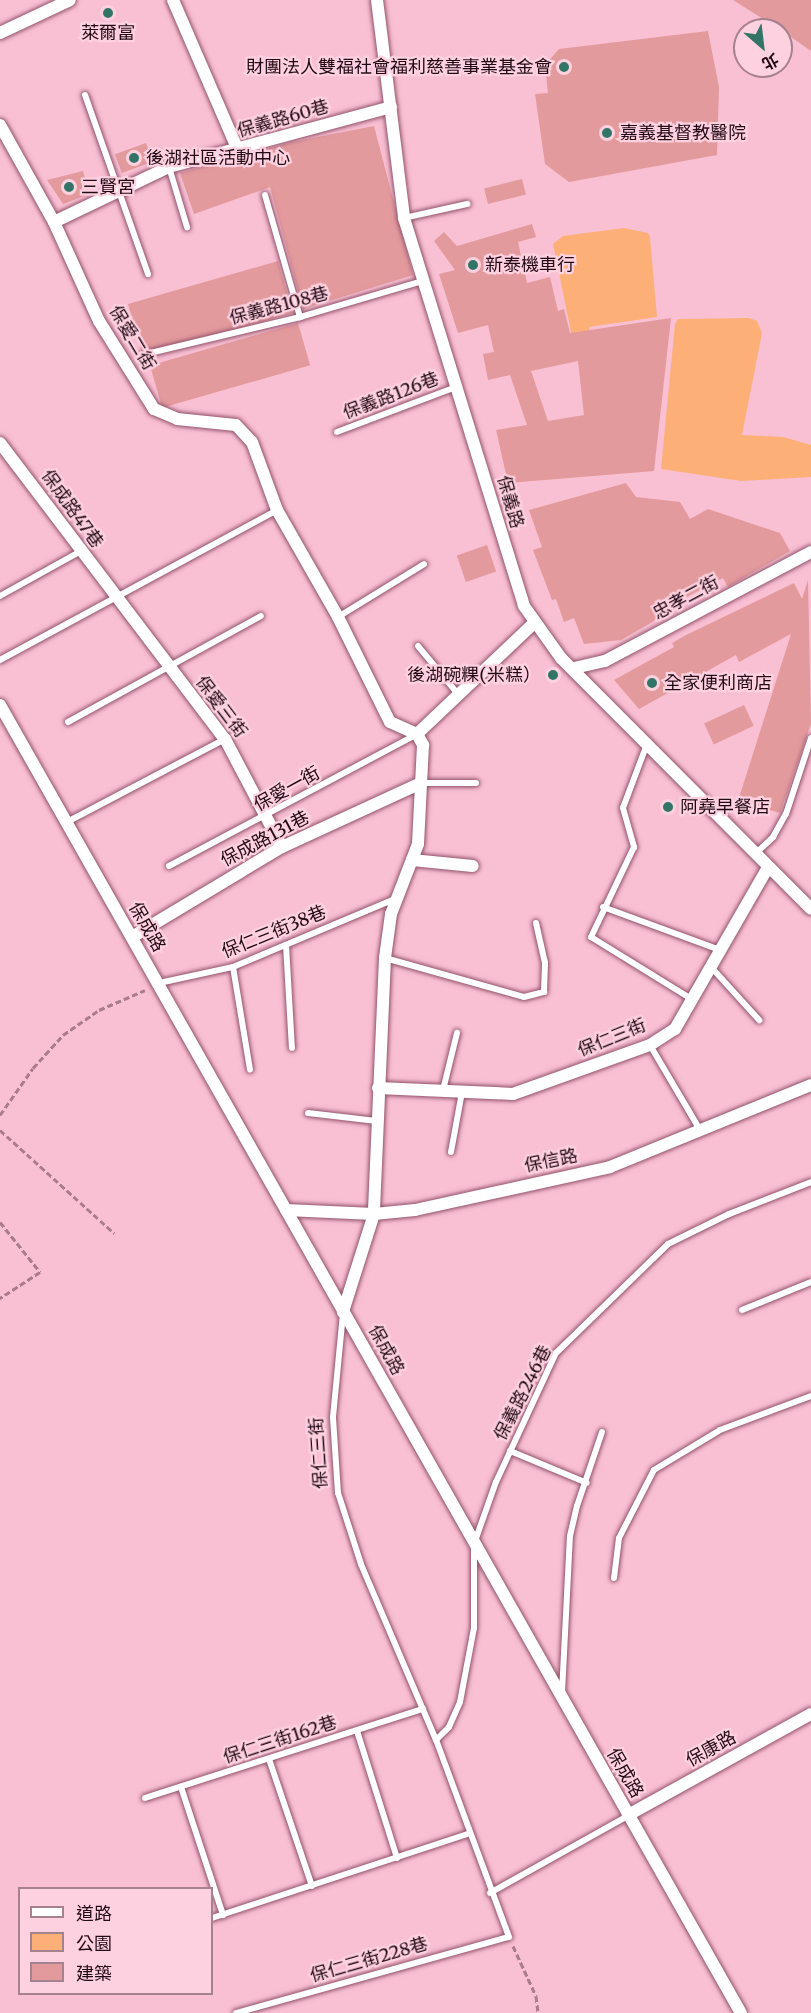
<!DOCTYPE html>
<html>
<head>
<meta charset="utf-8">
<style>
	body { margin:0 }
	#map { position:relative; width:811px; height:2013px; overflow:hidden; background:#f9bfd3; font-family:Merriweather,"Noto Sans TC",serif }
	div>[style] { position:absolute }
	.green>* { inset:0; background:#fcb077 }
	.building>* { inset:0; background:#e39a9d; transform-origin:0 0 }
	.path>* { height:3px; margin-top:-1.5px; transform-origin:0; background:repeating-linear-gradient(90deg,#a97b8c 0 6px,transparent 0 9px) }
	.roads { filter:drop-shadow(0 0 2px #92536b) drop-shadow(0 0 2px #92536b) }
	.lane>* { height:6px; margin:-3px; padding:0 3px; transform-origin:3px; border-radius:3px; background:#fff }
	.street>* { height:12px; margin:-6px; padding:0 6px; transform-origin:6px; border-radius:6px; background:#fff }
	.dots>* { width:16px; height:16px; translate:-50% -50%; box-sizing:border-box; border:3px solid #fed1e0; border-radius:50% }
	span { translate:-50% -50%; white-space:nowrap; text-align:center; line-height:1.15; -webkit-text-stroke:4.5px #fed1e0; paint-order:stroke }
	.poi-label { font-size:18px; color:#220a14 }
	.right { translate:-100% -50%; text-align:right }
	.left { translate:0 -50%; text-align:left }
	.street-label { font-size:18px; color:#220a14 }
	.legend { position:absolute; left:18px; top:1887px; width:195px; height:108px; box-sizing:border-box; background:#fed1e0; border:2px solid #a6818e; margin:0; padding:8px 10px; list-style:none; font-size:18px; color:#220a14 }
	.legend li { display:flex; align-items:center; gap:12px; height:30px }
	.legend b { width:30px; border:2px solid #a6818e }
	.north { position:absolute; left:733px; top:18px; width:60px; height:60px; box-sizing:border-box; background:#fed1e0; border:2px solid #a6818e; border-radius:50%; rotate:152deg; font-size:16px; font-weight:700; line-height:24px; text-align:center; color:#220a14 }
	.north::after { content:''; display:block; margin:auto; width:21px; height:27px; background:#327566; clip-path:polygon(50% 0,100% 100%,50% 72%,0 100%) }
</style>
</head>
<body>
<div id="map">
	<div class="green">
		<div style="clip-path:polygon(624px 228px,648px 233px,650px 237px,657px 317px,589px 327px,592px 354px,576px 356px,553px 244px,563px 236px)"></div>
		<div style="clip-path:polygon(749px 318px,757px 321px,762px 333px,742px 435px,783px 437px,811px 445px,811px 477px,741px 481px,661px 469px,675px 324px,678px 319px)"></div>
	</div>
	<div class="building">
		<div style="clip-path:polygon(733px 0,811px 0,811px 51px,781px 30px)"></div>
		<div style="clip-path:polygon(708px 31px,719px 87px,717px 155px,569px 182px,545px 164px,535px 94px,548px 93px,545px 65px,559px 49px)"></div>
		<div style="clip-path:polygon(374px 126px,413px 275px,303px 309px,270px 187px,194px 214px,180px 173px,292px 142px)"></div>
		<div style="left:146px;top:143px;width:20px;height:33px;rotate:70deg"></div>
		<div style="clip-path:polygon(83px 171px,89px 194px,63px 204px,47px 180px)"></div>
		<div style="left:522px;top:179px;width:16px;height:39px;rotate:76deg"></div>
		<div style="clip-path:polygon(evenodd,532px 224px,536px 237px,518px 242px,527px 283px,550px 277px,558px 311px,564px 309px,570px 333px,671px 318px,654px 471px,508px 483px,496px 430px,527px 425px,510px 375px,488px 380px,483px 354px,494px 352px,488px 325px,458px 333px,439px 274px,455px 270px,434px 241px,444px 232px,457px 246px,532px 224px,578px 361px,584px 415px,548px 421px,531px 371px,578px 361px)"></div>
		<div style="left:278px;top:261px;width:54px;height:156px;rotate:74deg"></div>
		<div style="left:298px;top:323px;width:44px;height:154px;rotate:74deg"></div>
		<div style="clip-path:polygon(626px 483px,636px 497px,680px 502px,690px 519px,708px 509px,780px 533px,790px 551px,728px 587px,723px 578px,658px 612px,661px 617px,621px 640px,584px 644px,574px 618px,564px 622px,556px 599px,552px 600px,533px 550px,542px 547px,529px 510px)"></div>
		<div style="left:487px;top:545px;width:28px;height:32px;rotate:71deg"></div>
		<div style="clip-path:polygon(808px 580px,811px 724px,780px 813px,738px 801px,791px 634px,739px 662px,736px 655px,639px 709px,614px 680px,674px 647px,672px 643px,686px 635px,794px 583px,802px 599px)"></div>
		<div style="left:744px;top:705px;width:23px;height:44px;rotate:65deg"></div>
	</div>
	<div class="path">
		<div style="left:0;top:1115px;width:57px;rotate:-54.9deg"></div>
		<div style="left:33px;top:1068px;width:45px;rotate:-47.7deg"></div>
		<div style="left:63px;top:1035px;width:44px;rotate:-34.8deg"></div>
		<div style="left:99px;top:1010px;width:50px;rotate:-23.5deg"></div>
		<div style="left:0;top:1130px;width:154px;rotate:42.1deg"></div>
		<div style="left:0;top:1222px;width:64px;rotate:51.3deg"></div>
		<div style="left:40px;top:1272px;width:48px;rotate:147deg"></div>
		<div style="left:513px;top:1946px;width:55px;rotate:65.3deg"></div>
		<div style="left:536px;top:1996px;width:17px;rotate:83deg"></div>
	</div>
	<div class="roads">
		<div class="lane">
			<div style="left:85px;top:95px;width:190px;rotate:70.6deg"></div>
			<div style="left:169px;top:167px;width:63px;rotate:73.3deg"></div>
			<div style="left:265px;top:195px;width:127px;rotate:74deg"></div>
			<div style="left:404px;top:218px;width:65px;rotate:-12.5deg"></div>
			<div style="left:142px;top:355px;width:163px;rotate:-13.5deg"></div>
			<div style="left:300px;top:317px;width:127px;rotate:-16.4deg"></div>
			<div style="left:337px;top:432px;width:127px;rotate:-20.7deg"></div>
			<div style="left:0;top:596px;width:93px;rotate:-29.1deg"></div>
			<div style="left:338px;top:617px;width:101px;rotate:-31.6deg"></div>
			<div style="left:418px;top:646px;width:62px;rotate:50.2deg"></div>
			<div style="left:0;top:660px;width:315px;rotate:-28.4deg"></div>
			<div style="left:68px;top:722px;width:220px;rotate:-28.8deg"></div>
			<div style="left:647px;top:744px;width:68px;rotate:110.6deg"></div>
			<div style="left:623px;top:808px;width:41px;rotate:74.2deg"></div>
			<div style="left:634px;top:847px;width:100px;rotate:115.5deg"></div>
			<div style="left:591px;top:937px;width:120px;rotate:31.7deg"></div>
			<div style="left:421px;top:783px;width:55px"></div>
			<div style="left:67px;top:822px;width:178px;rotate:-27.7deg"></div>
			<div style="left:755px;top:854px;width:25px;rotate:-43deg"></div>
			<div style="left:773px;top:837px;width:26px;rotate:-61deg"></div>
			<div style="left:786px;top:814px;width:80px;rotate:-71.8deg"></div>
			<div style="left:169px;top:866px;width:281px;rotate:-28deg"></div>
			<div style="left:603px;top:907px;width:125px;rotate:20.2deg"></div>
			<div style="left:286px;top:945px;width:103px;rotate:86.7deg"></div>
			<div style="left:385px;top:958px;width:144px;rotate:15.7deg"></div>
			<div style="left:524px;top:997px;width:21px;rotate:-14deg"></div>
			<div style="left:544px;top:992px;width:29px;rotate:-88deg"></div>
			<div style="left:545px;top:963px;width:41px;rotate:-102.7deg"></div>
			<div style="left:233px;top:967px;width:104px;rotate:80.6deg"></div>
			<div style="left:711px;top:967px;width:72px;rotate:47.8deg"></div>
			<div style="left:159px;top:983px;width:76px;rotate:-12.2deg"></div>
			<div style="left:233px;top:967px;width:178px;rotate:-22.8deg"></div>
			<div style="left:650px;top:1045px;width:99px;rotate:59.5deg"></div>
			<div style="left:443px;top:1090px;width:59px;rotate:-76.2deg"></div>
			<div style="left:308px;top:1113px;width:69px;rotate:6.6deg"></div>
			<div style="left:451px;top:1152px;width:61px;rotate:-79.6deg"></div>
			<div style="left:742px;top:1310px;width:74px;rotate:-22.1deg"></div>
			<div style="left:510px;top:1451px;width:83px;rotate:22.6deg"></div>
			<div style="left:614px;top:1578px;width:40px;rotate:-82.9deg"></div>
			<div style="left:619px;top:1538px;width:76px;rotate:-62.8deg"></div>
			<div style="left:654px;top:1470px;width:77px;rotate:-31.2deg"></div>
			<div style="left:720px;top:1430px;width:97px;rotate:-20.5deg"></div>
			<div style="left:562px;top:1693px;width:157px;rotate:-87.1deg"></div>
			<div style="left:570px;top:1536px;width:31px;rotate:-77deg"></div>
			<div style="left:577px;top:1506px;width:78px;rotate:-71.3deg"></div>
			<div style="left:357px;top:1731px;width:133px;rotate:72.5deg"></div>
			<div style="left:436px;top:1740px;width:18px;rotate:-45deg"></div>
			<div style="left:449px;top:1727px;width:27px;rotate:-66deg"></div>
			<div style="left:460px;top:1702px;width:75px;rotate:-79.3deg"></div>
			<div style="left:474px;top:1628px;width:84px;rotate:-90deg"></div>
			<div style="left:474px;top:1544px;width:66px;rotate:-70.5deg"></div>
			<div style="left:496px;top:1482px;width:142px;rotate:-65.1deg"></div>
			<div style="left:556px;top:1353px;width:156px;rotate:-44.2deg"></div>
			<div style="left:668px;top:1244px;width:68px;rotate:-26.2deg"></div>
			<div style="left:729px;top:1214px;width:88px;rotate:-21.3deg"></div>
			<div style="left:269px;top:1759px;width:134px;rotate:71.3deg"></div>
			<div style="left:181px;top:1787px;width:135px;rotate:71.8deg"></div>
			<div style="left:145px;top:1798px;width:292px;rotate:-17.8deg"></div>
			<div style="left:490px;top:1893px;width:158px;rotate:-29.2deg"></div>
			<div style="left:212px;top:1918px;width:269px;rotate:-18.2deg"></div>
			<div style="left:236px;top:2013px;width:283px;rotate:-15.6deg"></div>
			<div style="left:509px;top:1937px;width:210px;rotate:-110.3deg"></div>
			<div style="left:436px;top:1740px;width:191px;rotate:-113.1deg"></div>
			<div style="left:361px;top:1564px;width:75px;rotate:-107.9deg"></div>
			<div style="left:338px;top:1493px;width:76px;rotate:-93.8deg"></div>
			<div style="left:333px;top:1417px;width:103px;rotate:-84.5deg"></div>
		</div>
		<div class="street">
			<div style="left:173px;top:0;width:163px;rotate:66.6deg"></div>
			<div style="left:377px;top:0;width:220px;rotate:82.9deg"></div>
			<div style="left:404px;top:218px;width:406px;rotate:72.8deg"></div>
			<div style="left:524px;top:606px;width:64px;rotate:54.6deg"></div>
			<div style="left:561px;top:658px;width:354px;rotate:45.1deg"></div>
			<div style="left:0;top:33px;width:77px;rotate:-25.2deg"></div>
			<div style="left:0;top:125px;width:111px;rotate:60.9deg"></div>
			<div style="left:54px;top:222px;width:109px;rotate:65.6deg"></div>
			<div style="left:99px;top:321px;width:104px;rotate:58deg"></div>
			<div style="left:154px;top:409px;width:25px;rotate:23deg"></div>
			<div style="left:177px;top:419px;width:59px;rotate:5.8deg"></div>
			<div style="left:236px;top:425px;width:23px;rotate:47deg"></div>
			<div style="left:252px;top:442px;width:72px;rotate:69.8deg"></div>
			<div style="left:277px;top:510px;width:123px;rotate:60.3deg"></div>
			<div style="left:338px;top:617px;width:117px;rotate:63.7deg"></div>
			<div style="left:390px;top:722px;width:30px;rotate:24deg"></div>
			<div style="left:417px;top:734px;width:13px;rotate:61deg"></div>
			<div style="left:423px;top:745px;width:99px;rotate:92.9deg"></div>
			<div style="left:418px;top:844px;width:75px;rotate:111.1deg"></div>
			<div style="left:391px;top:914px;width:44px;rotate:97.8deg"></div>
			<div style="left:385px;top:958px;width:256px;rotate:92.5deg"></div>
			<div style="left:374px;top:1214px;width:103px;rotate:107.6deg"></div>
			<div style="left:54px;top:222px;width:127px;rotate:-25.6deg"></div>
			<div style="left:169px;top:167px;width:230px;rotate:-15.1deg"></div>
			<div style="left:0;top:443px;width:372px;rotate:52.8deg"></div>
			<div style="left:225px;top:739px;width:122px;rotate:62.2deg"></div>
			<div style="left:574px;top:668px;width:32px;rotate:-13deg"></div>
			<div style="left:605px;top:661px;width:233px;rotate:-27.9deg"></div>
			<div style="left:0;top:705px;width:1503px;rotate:60.47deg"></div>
			<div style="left:417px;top:734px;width:161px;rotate:-43.5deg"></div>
			<div style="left:412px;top:860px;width:61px;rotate:5.6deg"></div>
			<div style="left:132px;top:937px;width:175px;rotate:-31deg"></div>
			<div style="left:282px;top:847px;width:153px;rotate:-24.7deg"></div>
			<div style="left:378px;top:1088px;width:135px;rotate:2.5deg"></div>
			<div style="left:513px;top:1094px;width:145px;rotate:-19.7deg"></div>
			<div style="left:650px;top:1045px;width:30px;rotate:-33deg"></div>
			<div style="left:675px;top:1029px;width:187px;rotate:-60.1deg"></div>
			<div style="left:286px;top:1210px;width:88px;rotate:2.6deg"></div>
			<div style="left:374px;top:1214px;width:41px;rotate:-5.6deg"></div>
			<div style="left:415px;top:1210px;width:200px;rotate:-12.4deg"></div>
			<div style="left:610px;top:1167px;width:217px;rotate:-22.2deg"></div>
			<div style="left:628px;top:1815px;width:209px;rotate:-28.9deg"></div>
		</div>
	</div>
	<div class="dots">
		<div style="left:108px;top:13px;background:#327566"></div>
		<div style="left:564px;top:67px;background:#327566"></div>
		<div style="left:607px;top:133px;background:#327566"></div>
		<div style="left:134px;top:158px;background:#327566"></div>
		<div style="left:69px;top:187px;background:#327566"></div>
		<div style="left:473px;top:265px;background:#327566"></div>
		<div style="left:553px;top:675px;background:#327566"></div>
		<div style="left:652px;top:683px;background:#327566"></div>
		<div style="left:668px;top:807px;background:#327566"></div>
	</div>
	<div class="poi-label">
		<span style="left:108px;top:33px">萊爾富</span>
		<span class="right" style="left:552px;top:67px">財團法人雙福社會福利慈善事業基金會</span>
		<span class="left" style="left:620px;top:133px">嘉義基督教醫院</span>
		<span class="left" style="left:146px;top:158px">後湖社區活動中心</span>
		<span class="left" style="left:81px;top:187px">三賢宮</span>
		<span class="left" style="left:485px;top:265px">新泰機車行</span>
		<span class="right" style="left:541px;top:675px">後湖碗粿(米糕）</span>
		<span class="left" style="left:664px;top:683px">全家便利商店</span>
		<span class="left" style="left:680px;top:807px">阿堯早餐店</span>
	</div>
	<div class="street-label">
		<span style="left:283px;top:119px;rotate:-16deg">保義路60巷</span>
		<span style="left:279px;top:306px;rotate:-15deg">保義路108巷</span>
		<span style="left:132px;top:338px;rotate:59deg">保愛二街</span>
		<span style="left:391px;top:396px;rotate:-21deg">保義路126巷</span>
		<span style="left:510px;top:502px;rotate:74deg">保義路</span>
		<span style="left:72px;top:509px;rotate:54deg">保成路47巷</span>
		<span style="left:686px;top:598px;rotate:-28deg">忠孝二街</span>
		<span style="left:221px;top:707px;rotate:53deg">保愛三街</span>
		<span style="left:287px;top:789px;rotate:-29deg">保愛一街</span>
		<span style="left:265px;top:839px;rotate:-28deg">保成路131巷</span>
		<span style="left:147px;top:927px;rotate:60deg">保成路</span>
		<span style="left:274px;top:932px;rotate:-22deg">保仁三街38巷</span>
		<span style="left:612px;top:1038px;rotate:-22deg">保仁三街</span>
		<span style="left:551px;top:1161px;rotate:-12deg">保信路</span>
		<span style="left:386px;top:1350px;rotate:61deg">保成路</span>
		<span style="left:523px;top:1393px;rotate:-63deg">保義路246巷</span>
		<span style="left:319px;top:1453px;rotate:-94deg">保仁三街</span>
		<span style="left:280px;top:1740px;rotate:-18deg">保仁三街162巷</span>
		<span style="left:711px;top:1749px;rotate:-29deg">保康路</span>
		<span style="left:625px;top:1773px;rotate:60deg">保成路</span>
		<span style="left:369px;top:1960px;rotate:-16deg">保仁三街228巷</span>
	</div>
	<ul class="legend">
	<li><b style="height:8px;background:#fff"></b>道路</li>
	<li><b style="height:16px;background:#fcb077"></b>公園</li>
	<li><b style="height:16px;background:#e39a9d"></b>建築</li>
	</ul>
	<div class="north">北</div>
</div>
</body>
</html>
